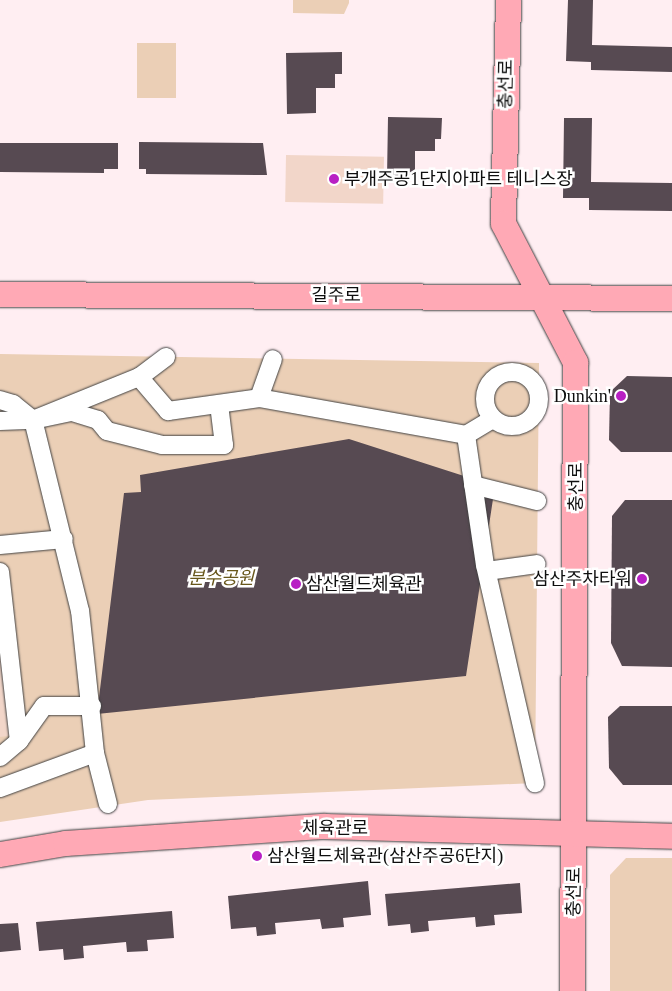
<!DOCTYPE html>
<html>
<head>
<meta charset="utf-8">
<style>
	body { margin:0 }
	#map { position:relative; width:672px; height:991px; overflow:hidden; background:#ffeef2; font-family:"Times New Roman","Noto Sans KR",serif }
	div>[style] { position:absolute }
	.green>* { inset:0; background:#ebcfb6; transform-origin:0 0 }
	.pitch>* { inset:0; background:#f2d6c9; transform-origin:0 0 }
	.building>* { inset:0; background:#574a52 }
	.roads { filter:drop-shadow(0 0 1px #414141) drop-shadow(0 0 1px #414141) }
	.street>* { height:18px; margin:-9px; padding:0 9px; transform-origin:9px; border-radius:9px; background:#fff }
	.street>.ring { margin:-9px; padding:0; box-sizing:content-box; background:none; border:18px solid #fff; border-radius:50% }
	.secondary>* { height:25px; margin:-12.5px; padding:0 12.5px; transform-origin:12.5px; border-radius:12.5px; background:#ffa9b5 }
	.dots>* { width:14px; height:14px; translate:-50% -50%; box-sizing:border-box; border:2px solid #fff; border-radius:50% }
	span { translate:-50% -50%; white-space:nowrap; text-align:center; line-height:1.15; -webkit-text-stroke:5px #fff; paint-order:stroke }
	.street-label { font-size:18px; color:#0e0e0e }
	.poi-label { font-size:18px; color:#0e0e0e }
	.left { translate:0 -50%; text-align:left }
	.right { translate:-100% -50%; text-align:right }
	.park-label { font-size:18px; color:#68571b; font-style:italic }
</style>
</head>
<body>
<div id="map">
	<div class="green">
		<div style="clip-path:polygon(293px 0,349px 0,349px 3px,344px 14px,293px 13px)"></div>
		<div style="left:137px;top:43px;width:39px;height:55px"></div>
		<div style="clip-path:polygon(0 354px,539px 363px,535px 783px,148px 800px,0 822px)"></div>
		<div style="clip-path:polygon(626px 858px,672px 858px,672px 991px,610px 991px,610px 875px)"></div>
	</div>
	<div class="pitch">
		<div style="left:286px;top:155px;width:98px;height:47px;rotate:1deg"></div>
		<div style="clip-path:polygon(0 608px,15px 735px,0 737px)"></div>
	</div>
	<div class="building">
		<div style="clip-path:polygon(568px 0,593px 0,592px 45px,672px 47px,672px 72px,591px 70px,591px 62px,566px 61px)"></div>
		<div style="clip-path:polygon(342px 52px,342px 74px,335px 74px,335px 88px,316px 88px,316px 113px,287px 114px,286px 53px)"></div>
		<div style="clip-path:polygon(388px 117px,442px 118px,441px 139px,435px 139px,435px 151px,415px 151px,415px 177px,387px 177px)"></div>
		<div style="clip-path:polygon(564px 118px,592px 118px,591px 182px,672px 183px,672px 211px,589px 210px,589px 198px,563px 198px)"></div>
		<div style="clip-path:polygon(139px 142px,263px 143px,267px 175px,146px 174px,146px 169px,139px 169px)"></div>
		<div style="clip-path:polygon(0 143px,118px 143px,118px 169px,104px 169px,104px 173px,0 172px)"></div>
		<div style="clip-path:polygon(627px 376px,672px 377px,672px 452px,621px 452px,609px 440px,610px 392px)"></div>
		<div style="clip-path:polygon(349px 439px,495px 486px,466px 676px,97px 714px,124px 493px,141px 492px,140px 475px)"></div>
		<div style="clip-path:polygon(625px 500px,672px 500px,672px 667px,622px 666px,611px 643px,612px 516px)"></div>
		<div style="clip-path:polygon(620px 706px,672px 706px,672px 785px,623px 785px,609px 768px,608px 717px)"></div>
		<div style="clip-path:polygon(368px 881px,371px 915px,343px 918px,344px 927px,322px 929px,320px 919px,275px 923px,276px 934px,257px 936px,256px 927px,231px 929px,228px 896px)"></div>
		<div style="clip-path:polygon(520px 883px,522px 913px,494px 915px,495px 925px,476px 927px,475px 917px,428px 921px,429px 931px,411px 933px,410px 924px,388px 926px,385px 894px)"></div>
		<div style="clip-path:polygon(172px 911px,174px 938px,147px 940px,148px 951px,127px 952px,126px 942px,83px 946px,84px 958px,64px 960px,63px 949px,39px 951px,36px 922px)"></div>
		<div style="clip-path:polygon(18px 923px,21px 950px,0 952px,0 924px)"></div>
	</div>
	<div class="roads">
		<div class="street">
			<div style="left:166px;top:357px;width:34px;rotate:143deg"></div>
			<div style="left:139px;top:377px;width:45px;rotate:49.5deg"></div>
			<div style="left:168px;top:411px;width:92px;rotate:-8.1deg"></div>
			<div style="left:259px;top:398px;width:210px;rotate:10.1deg"></div>
			<div style="left:466px;top:435px;width:131px;rotate:81.7deg"></div>
			<div style="left:485px;top:565px;width:224px;rotate:77.1deg"></div>
			<div class="ring" style="left:485px;top:372px;width:36px;height:36px"></div>
			<div style="left:259px;top:398px;width:41px;rotate:-70.3deg"></div>
			<div style="left:0;top:400px;width:14px;rotate:17deg"></div>
			<div style="left:13px;top:404px;width:26px;rotate:39deg"></div>
			<div style="left:0;top:421px;width:33px;rotate:-2deg"></div>
			<div style="left:33px;top:420px;width:40px;rotate:-12deg"></div>
			<div style="left:72px;top:412px;width:27px;rotate:17deg"></div>
			<div style="left:98px;top:420px;width:14px;rotate:51deg"></div>
			<div style="left:107px;top:431px;width:57px;rotate:14.3deg"></div>
			<div style="left:162px;top:445px;width:62px"></div>
			<div style="left:224px;top:445px;width:41px;rotate:-97deg"></div>
			<div style="left:466px;top:435px;width:31px;rotate:-31deg"></div>
			<div style="left:473px;top:485px;width:66px;rotate:14deg"></div>
			<div style="left:0;top:545px;width:64px;rotate:-5.4deg"></div>
			<div style="left:487px;top:571px;width:50px;rotate:-8deg"></div>
			<div style="left:0;top:572px;width:170px;rotate:83.6deg"></div>
			<div style="left:0;top:757px;width:25px;rotate:-40deg"></div>
			<div style="left:19px;top:741px;width:43px;rotate:-54.5deg"></div>
			<div style="left:44px;top:706px;width:48px"></div>
			<div style="left:0;top:788px;width:101px;rotate:-20.2deg"></div>
			<div style="left:108px;top:804px;width:53px;rotate:-104.3deg"></div>
			<div style="left:95px;top:753px;width:143px;rotate:-96deg"></div>
			<div style="left:80px;top:611px;width:197px;rotate:-103.8deg"></div>
			<div style="left:33px;top:420px;width:114px;rotate:-22.1deg"></div>
		</div>
		<div class="secondary">
			<div style="left:508px;top:0;width:223px;rotate:91.3deg"></div>
			<div style="left:503px;top:223px;width:157px;rotate:62.6deg"></div>
			<div style="left:575px;top:362px;width:629px;rotate:90.27deg"></div>
			<div style="left:0;top:294px;width:672px;rotate:0.34deg"></div>
			<div style="left:0;top:854px;width:66px;rotate:-9.6deg"></div>
			<div style="left:65px;top:843px;width:260px;rotate:-3.8deg"></div>
			<div style="left:324px;top:826px;width:348px;rotate:1.6deg"></div>
		</div>
	</div>
	<div class="dots">
		<div style="left:334px;top:179px;background:#b820c4"></div>
		<div style="left:621px;top:396px;background:#b820c4"></div>
		<div style="left:642px;top:579px;background:#b820c4"></div>
		<div style="left:296px;top:584px;background:#b820c4"></div>
		<div style="left:257px;top:856px;background:#b820c4"></div>
	</div>
	<div class="street-label">
		<span style="left:506px;top:84px;rotate:-89deg">충선로</span>
		<span style="left:336px;top:295px">길주로</span>
		<span style="left:576px;top:487px;rotate:-90deg">충선로</span>
		<span style="left:335px;top:828px">체육관로</span>
		<span style="left:574px;top:892px;rotate:-89deg">충선로</span>
	</div>
	<div class="poi-label">
		<span class="left" style="left:344px;top:179px">부개주공1단지아파트 테니스장</span>
		<span class="right" style="left:611px;top:396px">Dunkin'</span>
		<span class="right" style="left:632px;top:579px">삼산주차타워</span>
		<span class="left" style="left:306px;top:584px">삼산월드체육관</span>
		<span class="left" style="left:267px;top:856px">삼산월드체육관(삼산주공6단지)</span>
	</div>
	<div class="park-label">
		<span style="left:221px;top:578px">분수공원</span>
	</div>
</div>
</body>
</html>
